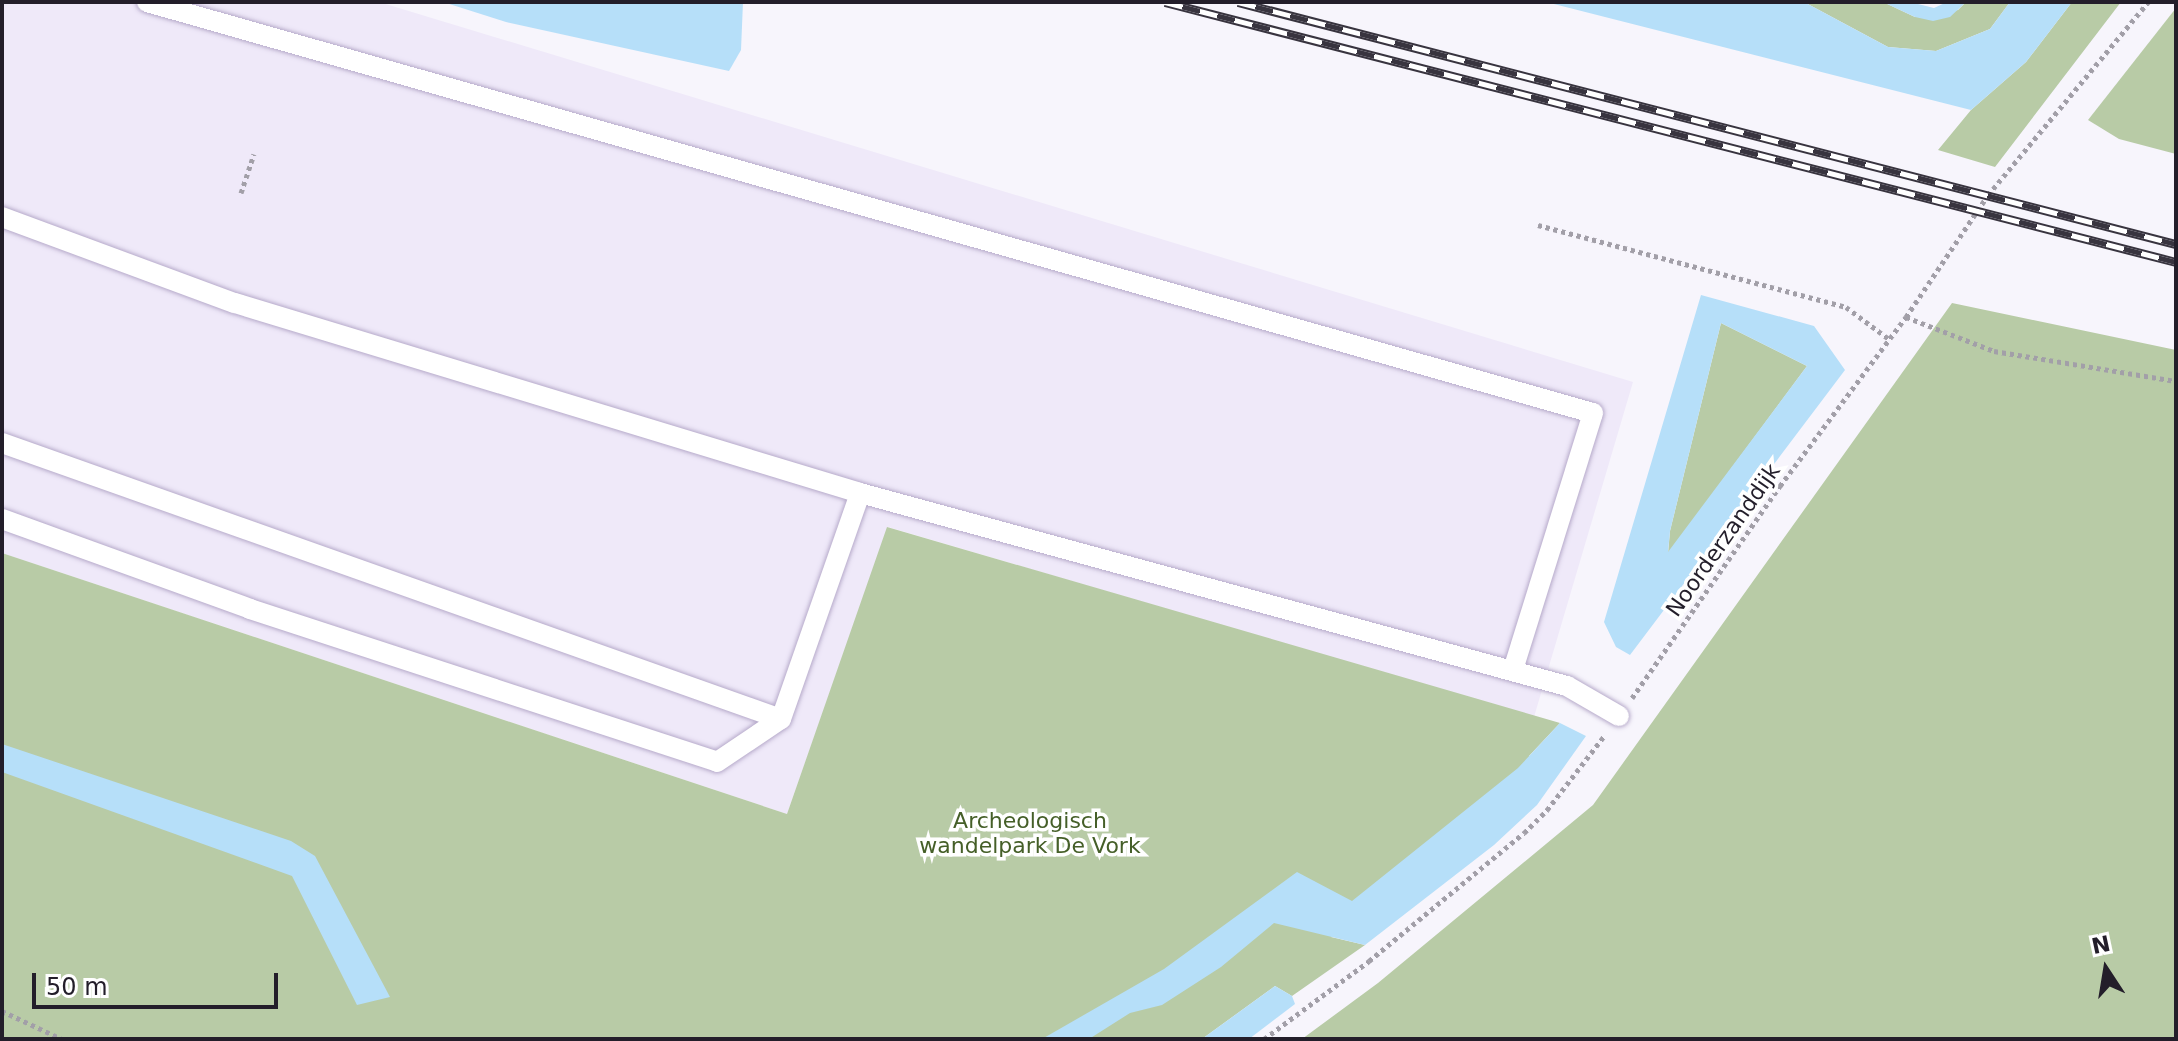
<!DOCTYPE html>
<html>
<head>
<meta charset="utf-8">
<style>
	body { margin:0 }
	#map { position:relative; width:2178px; height:1041px; overflow:hidden; background:#f7f5fc; font-family:"DejaVu Sans",sans-serif }
	div>[style] { position:absolute }
	.built>* { inset:0; background:#efe9f9 }
	.green>* { inset:0; background:#b8cba6 }
	.water>* { inset:0; background:#b6dff9 }
	.path>* { height:5px; margin-top:-2.5px; transform-origin:0; background:repeating-linear-gradient(90deg,#a29fa8 0 4px,transparent 0 8px) }
	.roads { filter:drop-shadow(0 0 2px #b6aaca) drop-shadow(0 0 2px #b6aaca) }
	.lane>* { height:20px; margin:-10px; padding:0 10px; transform-origin:10px; border-radius:10px; background:#fff }
	.rail>* { height:9px; margin-top:-4.5px; transform-origin:0; background:repeating-linear-gradient(90deg,#fff 0 18px,#38343f 0 36px); box-sizing:border-box; border-block:2px solid #38343f }
	span { translate:-50% -50%; white-space:nowrap; text-align:center; line-height:1.15; -webkit-text-stroke:7px #fff; paint-order:stroke }
	.street-label { font-size:22px; color:#231e2a }
	.park-label { font-size:22px; color:#455f28 }
	.frame { position:absolute; inset:0; border:4px solid #231e2a; pointer-events:none }
	.north { position:absolute; left:2066px; top:929px; width:80px; height:80px; -webkit-text-stroke:6px #fff; paint-order:stroke; rotate:348deg; font-size:22px; font-weight:700; line-height:32px; text-align:center; color:#231e2a }
	.north::after { content:''; display:block; margin:auto; width:28px; height:36px; background:#231e2a; clip-path:polygon(50% 0,100% 100%,50% 72%,0 100%) }
	.scale { position:absolute; left:32px; top:973px; width:246px; height:36px; box-sizing:border-box; border:4px solid #231e2a; border-top:0; padding-left:10px; font-size:24px; line-height:28px; white-space:nowrap; color:#231e2a; -webkit-text-stroke:6px #fff; paint-order:stroke }
</style>
</head>
<body>
<div id="map">
	<div class="built">
		<div style="clip-path:polygon(2px 2px,379px 2px,1633px 382px,1534px 717px,888px 527px,787px 814px,2px 553px)"></div>
	</div>
	<div class="green">
		<div style="clip-path:polygon(1804px 2px,1883px 2px,1915px 17px,1958px 10px,1966px 2px,2010px 2px,1990px 29px,1936px 51px,1888px 47px)"></div>
		<div style="clip-path:polygon(2072px 2px,2121px 2px,1995px 167px,1938px 150px,1971px 110px,2026px 62px)"></div>
		<div style="clip-path:polygon(2176px 8px,2176px 154px,2119px 139px,2088px 120px)"></div>
		<div style="clip-path:polygon(1952px 303px,2176px 350px,2176px 1039px,1302px 1039px,1378px 983px,1593px 805px)"></div>
		<div style="clip-path:polygon(1721px 323px,1807px 366px,1668px 554px,1670px 531px)"></div>
		<div style="clip-path:polygon(887px 527px,1560px 723px,1529px 756px,1545px 761px,1331px 937px,1365px 945px,1292px 996px,1275px 986px,1202px 1039px,2px 1039px,2px 553px,787px 814px)"></div>
	</div>
	<div class="water">
		<div style="clip-path:polygon(443px 2px,743px 2px,741px 50px,729px 71px,506px 22px)"></div>
		<div style="clip-path:polygon(1546px 2px,1804px 2px,1888px 47px,1936px 51px,1990px 29px,2010px 2px,2072px 2px,2026px 62px,1971px 110px)"></div>
		<div style="clip-path:polygon(1883px 2px,1910px 2px,1934px 8px,1947px 2px,1966px 2px,1950px 17px,1933px 21px,1915px 17px)"></div>
		<div style="clip-path:polygon(evenodd,1701px 295px,1814px 326px,1845px 370px,1630px 655px,1616px 647px,1604px 622px,1701px 295px,1721px 323px,1807px 366px,1668px 552px,1670px 531px,1721px 323px)"></div>
		<div style="clip-path:polygon(1560px 723px,1586px 736px,1537px 805px,1494px 845px,1365px 945px,1274px 923px,1221px 967px,1162px 1005px,1130px 1013px,1089px 1039px,1042px 1039px,1164px 969px,1297px 872px,1352px 901px,1518px 768px)"></div>
		<div style="clip-path:polygon(2px 744px,291px 841px,315px 856px,390px 997px,357px 1005px,292px 876px,2px 772px)"></div>
		<div style="clip-path:polygon(1275px 986px,1292px 996px,1295px 1004px,1249px 1039px,1202px 1039px)"></div>
	</div>
	<div class="path">
		<div style="left:241px;top:193px;width:41px;rotate:-71.6deg"></div>
		<div style="left:1538px;top:225px;width:319px;rotate:14.9deg"></div>
		<div style="left:1846px;top:307px;width:54px;rotate:36.7deg"></div>
		<div style="left:1906px;top:317px;width:94px;rotate:21.1deg"></div>
		<div style="left:1994px;top:351px;width:184px;rotate:9.4deg"></div>
		<div style="left:1632px;top:698px;width:259px;rotate:-55.1deg"></div>
		<div style="left:1780px;top:486px;width:211px;rotate:-53.3deg"></div>
		<div style="left:1906px;top:317px;width:147px;rotate:-56.1deg"></div>
		<div style="left:1988px;top:195px;width:251px;rotate:-50.3deg"></div>
		<div style="left:2px;top:1011px;width:66px;rotate:25deg"></div>
		<div style="left:1264px;top:1039px;width:131px;rotate:-36.6deg"></div>
		<div style="left:1369px;top:961px;width:201px;rotate:-39.6deg"></div>
		<div style="left:1524px;top:833px;width:33px;rotate:-45deg"></div>
		<div style="left:1547px;top:810px;width:95px;rotate:-52.3deg"></div>
	</div>
	<div class="roads">
		<div class="lane">
			<div style="left:147px;top:2px;width:1503px;rotate:15.87deg"></div>
			<div style="left:1593px;top:413px;width:269px;rotate:107.3deg"></div>
			<div style="left:2px;top:217px;width:248px;rotate:20.3deg"></div>
			<div style="left:235px;top:303px;width:653px;rotate:16.91deg"></div>
			<div style="left:860px;top:493px;width:733px;rotate:15.27deg"></div>
			<div style="left:1567px;top:686px;width:60px;rotate:30deg"></div>
			<div style="left:2px;top:443px;width:826px;rotate:19.51deg"></div>
			<div style="left:2px;top:519px;width:264px;rotate:19.9deg"></div>
			<div style="left:250px;top:609px;width:491px;rotate:18.1deg"></div>
			<div style="left:717px;top:762px;width:77px;rotate:-33.9deg"></div>
			<div style="left:781px;top:719px;width:239px;rotate:-70.7deg"></div>
		</div>
	</div>
	<div class="rail">
		<div style="left:1165px;top:2px;width:1044px;rotate:14.42deg"></div>
		<div style="left:1238px;top:2px;width:969px;rotate:14.47deg"></div>
	</div>
	<div class="street-label">
		<span style="left:1723px;top:540px;rotate:-55deg">Noorderzanddijk</span>
	</div>
	<div class="park-label">
		<span style="left:1030px;top:833px">Archeologisch<br>wandelpark De Vork</span>
	</div>
	<div class="frame"></div>
	<div class="north">N</div>
	<div class="scale">50 m</div>
</div>
</body>
</html>
